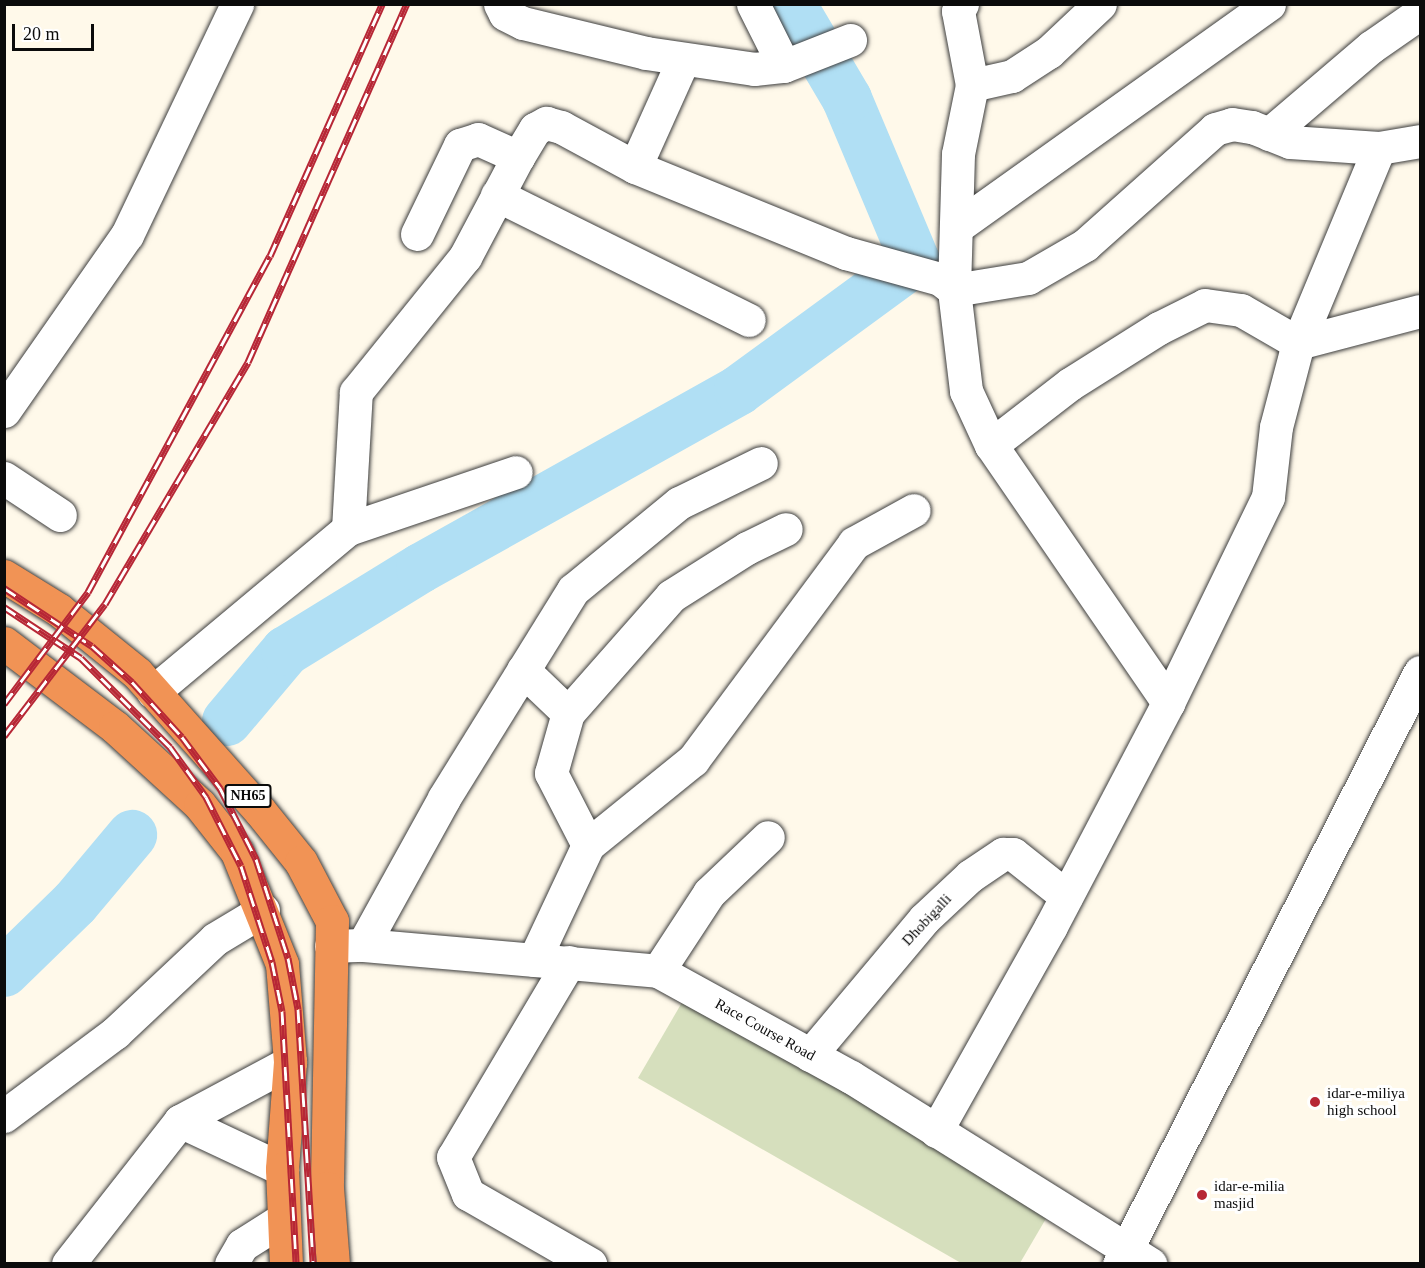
<!DOCTYPE html>
<html>
<head>
<meta charset="utf-8">
<style>
	body { margin:0 }
	#map { position:relative; width:1425px; height:1268px; overflow:hidden; background:#fff9ea; font-family:"Times New Roman",serif }
	div>[style] { position:absolute }
	.cemetery>* { inset:0; background:#d6dfbd }
	.river>* { height:50px; margin:-25px; padding:0 25px; transform-origin:25px; border-radius:25px; background:#b0dff4 }
	.roads { filter:drop-shadow(0 0 2px #3e3e3e) drop-shadow(0 0 2px #3e3e3e) }
	.minor>* { height:33px; margin:-16.5px; padding:0 16.5px; transform-origin:16.5px; border-radius:16.5px; background:#fff }
	.highway>* { height:33px; margin:-16.5px; padding:0 16.5px; transform-origin:16.5px; border-radius:16.5px; background:#f19355 }
	.rail>* { height:7px; margin-top:-3.5px; transform-origin:0; background:repeating-linear-gradient(90deg,#fff 0 14px,#b72736 0 28px); box-sizing:border-box; border-block:2px solid #b72736 }
	.dots>* { width:16px; height:16px; translate:-50% -50%; box-sizing:border-box; border:3px solid #fff; border-radius:50% }
	span { translate:-50% -50%; white-space:nowrap; text-align:center; line-height:1.15; -webkit-text-stroke:6px #fff; paint-order:stroke }
	.shield-label span { padding:2px 4px; background:#fff; border:2px solid; border-radius:4px; -webkit-text-stroke-width:0 }
	.shield-label { font-size:14px; color:#0b0b0b; font-weight:700 }
	.street-label { font-size:15px; color:#0b0b0b }
	.poi-label { font-size:15px; color:#0b0b0b }
	.left { translate:0 -50%; text-align:left }
	.frame { position:absolute; inset:0; border:6px solid #0b0b0b; pointer-events:none }
	.scale { position:absolute; left:12px; top:24px; width:82px; height:27px; box-sizing:border-box; border:3px solid #0b0b0b; border-top:0; padding-left:8px; font-size:18px; line-height:21px; white-space:nowrap; color:#0b0b0b; -webkit-text-stroke:4px #fff; paint-order:stroke }
</style>
</head>
<body>
<div id="map">
	<div class="cemetery">
		<div style="clip-path:polygon(684px 999px,1051px 1210px,1020px 1263px,961px 1263px,638px 1078px)"></div>
	</div>
	<div class="river">
		<div style="left:227px;top:721px;width:92px;rotate:-49.9deg"></div>
		<div style="left:286px;top:651px;width:158px;rotate:-31.6deg"></div>
		<div style="left:421px;top:568px;width:364px;rotate:-29.2deg"></div>
		<div style="left:739px;top:390px;width:218px;rotate:-36.2deg"></div>
		<div style="left:915px;top:261px;width:176px;rotate:-112.8deg"></div>
		<div style="left:847px;top:99px;width:110px;rotate:-120.5deg"></div>
		<div style="left:4px;top:972px;width:99px;rotate:-44.2deg"></div>
		<div style="left:75px;top:903px;width:89px;rotate:-50deg"></div>
	</div>
	<div class="roads">
		<div class="minor">
			<div style="left:500px;top:4px;width:11px;rotate:63deg"></div>
			<div style="left:505px;top:14px;width:20px;rotate:27deg"></div>
			<div style="left:523px;top:23px;width:127px;rotate:13.7deg"></div>
			<div style="left:646px;top:53px;width:109px;rotate:8.4deg"></div>
			<div style="left:754px;top:69px;width:30px;rotate:-6deg"></div>
			<div style="left:784px;top:66px;width:71px;rotate:-21.5deg"></div>
			<div style="left:753px;top:4px;width:69px;rotate:63.4deg"></div>
			<div style="left:962px;top:4px;width:8px;rotate:120deg"></div>
			<div style="left:958px;top:11px;width:75px;rotate:79.3deg"></div>
			<div style="left:972px;top:85px;width:70px;rotate:101.5deg"></div>
			<div style="left:958px;top:154px;width:136px;rotate:91.7deg"></div>
			<div style="left:954px;top:290px;width:102px;rotate:83.2deg"></div>
			<div style="left:966px;top:391px;width:60px;rotate:65.2deg"></div>
			<div style="left:991px;top:445px;width:313px;rotate:55.5deg"></div>
			<div style="left:972px;top:85px;width:41px;rotate:-12.7deg"></div>
			<div style="left:1012px;top:76px;width:44px;rotate:-33deg"></div>
			<div style="left:1049px;top:52px;width:70px;rotate:-43.3deg"></div>
			<div style="left:1269px;top:134px;width:134px;rotate:-40.5deg"></div>
			<div style="left:1371px;top:47px;width:60px;rotate:-34.8deg"></div>
			<div style="left:635px;top:167px;width:117px;rotate:-65.8deg"></div>
			<div style="left:497px;top:195px;width:281px;rotate:26.4deg"></div>
			<div style="left:958px;top:226px;width:382px;rotate:-35.5deg"></div>
			<div style="left:417px;top:234px;width:99px;rotate:-64.2deg"></div>
			<div style="left:460px;top:145px;width:19px;rotate:-18deg"></div>
			<div style="left:478px;top:139px;width:44px;rotate:24.2deg"></div>
			<div style="left:4px;top:411px;width:215px;rotate:-55.1deg"></div>
			<div style="left:127px;top:235px;width:256px;rotate:-64.5deg"></div>
			<div style="left:991px;top:445px;width:100px;rotate:-37.7deg"></div>
			<div style="left:1070px;top:384px;width:105px;rotate:-32.2deg"></div>
			<div style="left:1159px;top:328px;width:51px;rotate:-26.6deg"></div>
			<div style="left:1205px;top:305px;width:36px;rotate:8deg"></div>
			<div style="left:1241px;top:310px;width:66px;rotate:30.1deg"></div>
			<div style="left:1298px;top:343px;width:126px;rotate:-14.7deg"></div>
			<div style="left:4px;top:478px;width:67px;rotate:33.5deg"></div>
			<div style="left:348px;top:529px;width:177px;rotate:-18.7deg"></div>
			<div style="left:523px;top:670px;width:62px;rotate:43.7deg"></div>
			<div style="left:568px;top:713px;width:156px;rotate:-48.6deg"></div>
			<div style="left:671px;top:596px;width:90px;rotate:-32.3deg"></div>
			<div style="left:747px;top:548px;width:43px;rotate:-26deg"></div>
			<div style="left:153px;top:692px;width:254px;rotate:-39.9deg"></div>
			<div style="left:348px;top:529px;width:137px;rotate:-86.7deg"></div>
			<div style="left:356px;top:392px;width:174px;rotate:-51.1deg"></div>
			<div style="left:465px;top:257px;width:113px;rotate:-62.1deg"></div>
			<div style="left:518px;top:157px;width:33px;rotate:-59deg"></div>
			<div style="left:535px;top:129px;width:13px;rotate:-29deg"></div>
			<div style="left:546px;top:123px;width:16px;rotate:15deg"></div>
			<div style="left:561px;top:127px;width:84px;rotate:28.4deg"></div>
			<div style="left:635px;top:167px;width:228px;rotate:22.2deg"></div>
			<div style="left:846px;top:253px;width:98px;rotate:15.5deg"></div>
			<div style="left:940px;top:279px;width:18px;rotate:38deg"></div>
			<div style="left:954px;top:290px;width:75px;rotate:-9.2deg"></div>
			<div style="left:1028px;top:278px;width:66px;rotate:-30.1deg"></div>
			<div style="left:1085px;top:245px;width:174px;rotate:-41.7deg"></div>
			<div style="left:1215px;top:129px;width:18px;rotate:-16deg"></div>
			<div style="left:1232px;top:124px;width:20px;rotate:9deg"></div>
			<div style="left:1252px;top:127px;width:41px;rotate:21.5deg"></div>
			<div style="left:1290px;top:142px;width:89px;rotate:3.9deg"></div>
			<div style="left:1379px;top:148px;width:42px;rotate:-9.7deg"></div>
			<div style="left:588px;top:845px;width:135px;rotate:-39deg"></div>
			<div style="left:693px;top:760px;width:270px;rotate:-53.4deg"></div>
			<div style="left:854px;top:543px;width:68px;rotate:-28.8deg"></div>
			<div style="left:363px;top:945px;width:168px;rotate:-61.1deg"></div>
			<div style="left:444px;top:798px;width:245px;rotate:-58.2deg"></div>
			<div style="left:573px;top:590px;width:137px;rotate:-39.4deg"></div>
			<div style="left:679px;top:503px;width:91px;rotate:-26deg"></div>
			<div style="left:331px;top:946px;width:32px;rotate:-2deg"></div>
			<div style="left:363px;top:945px;width:296px;rotate:5deg"></div>
			<div style="left:658px;top:971px;width:220px;rotate:28.8deg"></div>
			<div style="left:851px;top:1077px;width:353px;rotate:32deg"></div>
			<div style="left:534px;top:960px;width:127px;rotate:-64.8deg"></div>
			<div style="left:588px;top:845px;width:81px;rotate:-117.2deg"></div>
			<div style="left:551px;top:773px;width:62px;rotate:-74.2deg"></div>
			<div style="left:569px;top:962px;width:227px;rotate:120.7deg"></div>
			<div style="left:453px;top:1157px;width:40px;rotate:68deg"></div>
			<div style="left:468px;top:1194px;width:141px;rotate:29.8deg"></div>
			<div style="left:658px;top:971px;width:93px;rotate:-56.8deg"></div>
			<div style="left:709px;top:893px;width:81px;rotate:-43.5deg"></div>
			<div style="left:810px;top:1055px;width:177px;rotate:-50deg"></div>
			<div style="left:924px;top:919px;width:63px;rotate:-43.1deg"></div>
			<div style="left:970px;top:876px;width:40px;rotate:-34deg"></div>
			<div style="left:1003px;top:854px;width:10px"></div>
			<div style="left:1013px;top:854px;width:68px;rotate:38.4deg"></div>
			<div style="left:4px;top:1116px;width:139px;rotate:-36.8deg"></div>
			<div style="left:115px;top:1033px;width:137px;rotate:-43.2deg"></div>
			<div style="left:215px;top:939px;width:56px;rotate:-31.1deg"></div>
			<div style="left:180px;top:1121px;width:113px;rotate:25.2deg"></div>
			<div style="left:936px;top:1131px;width:235px;rotate:-60.7deg"></div>
			<div style="left:1051px;top:926px;width:252px;rotate:-62.3deg"></div>
			<div style="left:1168px;top:703px;width:229px;rotate:-64.1deg"></div>
			<div style="left:1268px;top:497px;width:70px;rotate:-83.5deg"></div>
			<div style="left:1276px;top:427px;width:87px;rotate:-75.3deg"></div>
			<div style="left:1298px;top:343px;width:211px;rotate:-67.4deg"></div>
			<div style="left:68px;top:1264px;width:182px;rotate:-51.9deg"></div>
			<div style="left:180px;top:1121px;width:125px;rotate:-28.2deg"></div>
			<div style="left:231px;top:1264px;width:22px;rotate:-60deg"></div>
			<div style="left:242px;top:1245px;width:49px;rotate:-32.4deg"></div>
			<div style="left:1119px;top:1264px;width:664px;rotate:-63.05deg"></div>
		</div>
		<div class="highway">
			<div style="left:4px;top:576px;width:65px;rotate:31.7deg"></div>
			<div style="left:59px;top:610px;width:100px;rotate:38.9deg"></div>
			<div style="left:137px;top:673px;width:185px;rotate:48.3deg"></div>
			<div style="left:260px;top:811px;width:65px;rotate:51.2deg"></div>
			<div style="left:301px;top:862px;width:67px;rotate:62.3deg"></div>
			<div style="left:332px;top:921px;width:267px;rotate:91.1deg"></div>
			<div style="left:327px;top:1188px;width:76px;rotate:85.5deg"></div>
			<div style="left:4px;top:643px;width:139px;rotate:37.1deg"></div>
			<div style="left:115px;top:727px;width:115px;rotate:42.5deg"></div>
			<div style="left:200px;top:805px;width:60px;rotate:51.8deg"></div>
			<div style="left:237px;top:852px;width:121px;rotate:68.1deg"></div>
			<div style="left:282px;top:964px;width:98px;rotate:85.3deg"></div>
			<div style="left:290px;top:1062px;width:107px;rotate:94.3deg"></div>
			<div style="left:282px;top:1169px;width:95px;rotate:87.6deg"></div>
		</div>
	</div>
	<div class="rail">
		<div style="left:4px;top:588px;width:105px;rotate:33.4deg"></div>
		<div style="left:92px;top:646px;width:54px;rotate:42deg"></div>
		<div style="left:132px;top:682px;width:74px;rotate:47.7deg"></div>
		<div style="left:182px;top:737px;width:64px;rotate:53.3deg"></div>
		<div style="left:220px;top:788px;width:80px;rotate:63.1deg"></div>
		<div style="left:256px;top:859px;width:104px;rotate:72.1deg"></div>
		<div style="left:288px;top:958px;width:52px;rotate:78.9deg"></div>
		<div style="left:298px;top:1009px;width:255px;rotate:86.6deg"></div>
		<div style="left:4px;top:607px;width:92px;rotate:33.5deg"></div>
		<div style="left:81px;top:658px;width:126px;rotate:45deg"></div>
		<div style="left:170px;top:747px;width:62px;rotate:54.2deg"></div>
		<div style="left:206px;top:797px;width:77px;rotate:63.1deg"></div>
		<div style="left:241px;top:866px;width:101px;rotate:72.1deg"></div>
		<div style="left:272px;top:962px;width:50px;rotate:78.5deg"></div>
		<div style="left:282px;top:1011px;width:253px;rotate:86.8deg"></div>
		<div style="left:4px;top:704px;width:140px;rotate:-53.1deg"></div>
		<div style="left:88px;top:592px;width:382px;rotate:-61.6deg"></div>
		<div style="left:270px;top:256px;width:276px;rotate:-66deg"></div>
		<div style="left:4px;top:736px;width:166px;rotate:-52.6deg"></div>
		<div style="left:105px;top:604px;width:281px;rotate:-59.4deg"></div>
		<div style="left:248px;top:362px;width:392px;rotate:-66.1deg"></div>
	</div>
	<div class="dots">
		<div style="left:1315px;top:1102px;background:#b72736"></div>
		<div style="left:1202px;top:1195px;background:#b72736"></div>
	</div>
	<div class="shield-label">
		<span style="left:248px;top:796px">NH65</span>
	</div>
	<div class="street-label">
		<span style="left:927px;top:920px;rotate:-47deg">Dhobigalli</span>
		<span style="left:765px;top:1030px;rotate:29deg">Race Course Road</span>
	</div>
	<div class="poi-label">
		<span class="left" style="left:1327px;top:1102px">idar-e-miliya<br>high school</span>
		<span class="left" style="left:1214px;top:1195px">idar-e-milia<br>masjid</span>
	</div>
	<div class="frame"></div>
	<div class="scale">20 m</div>
</div>
</body>
</html>
